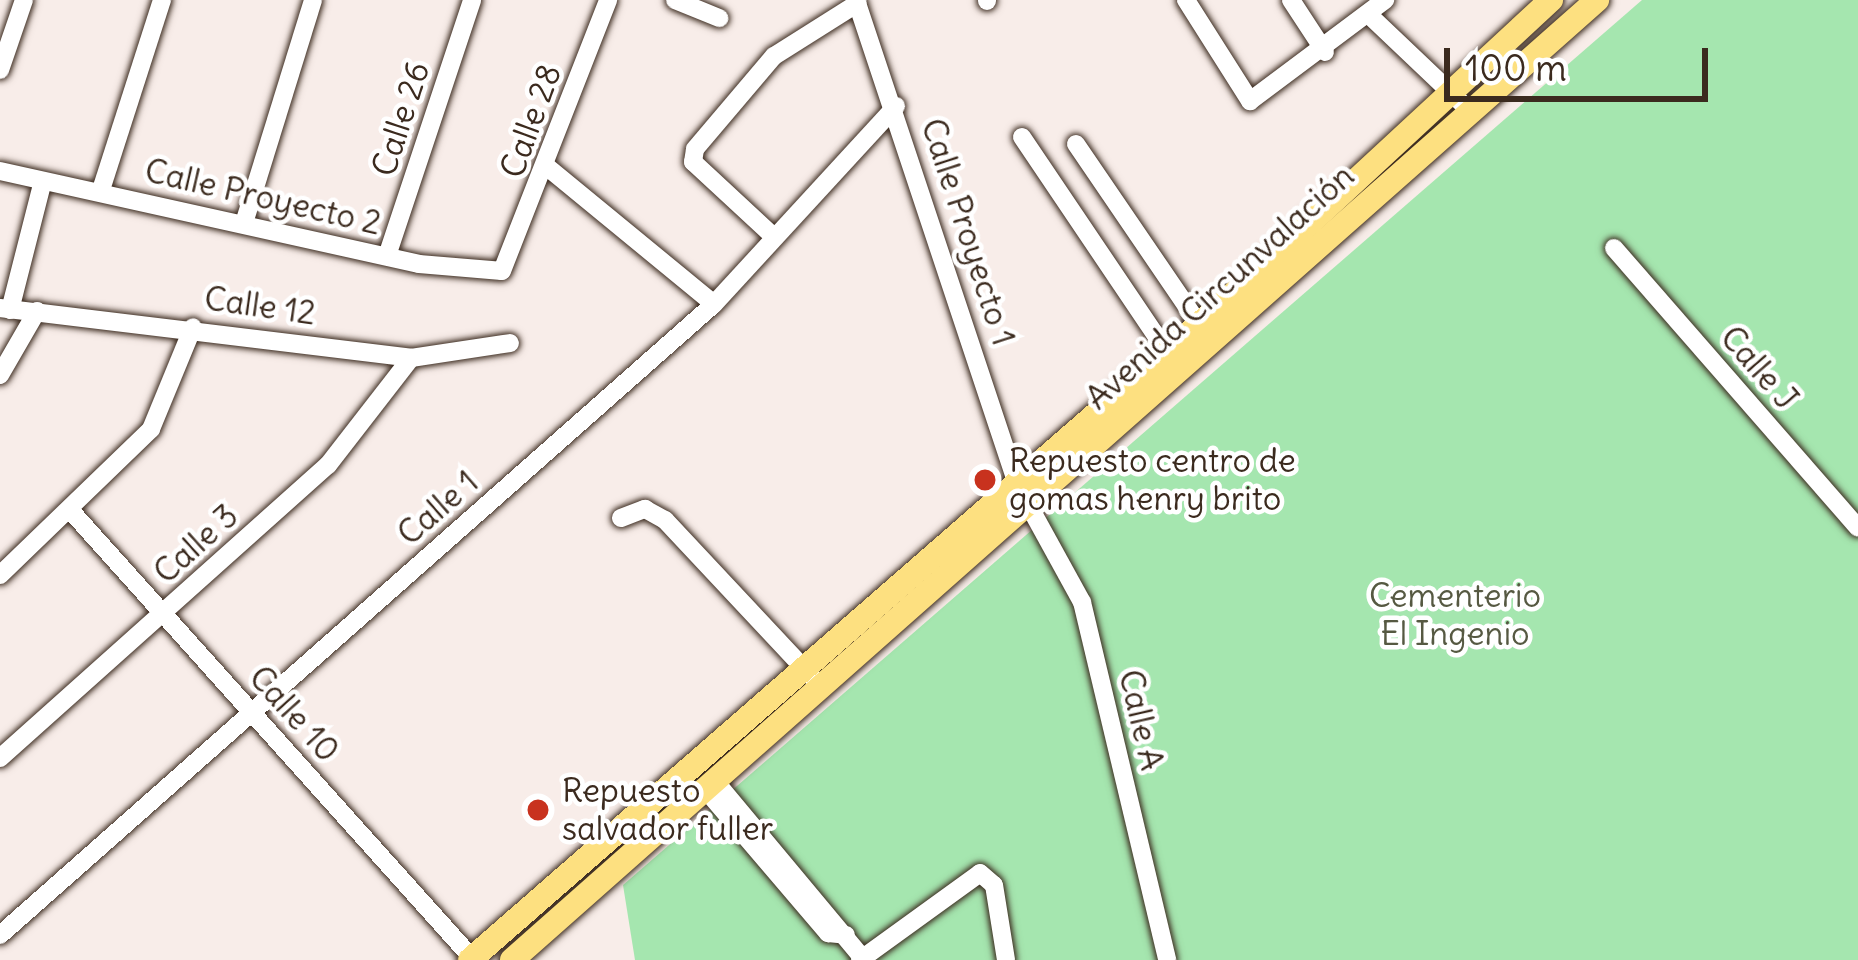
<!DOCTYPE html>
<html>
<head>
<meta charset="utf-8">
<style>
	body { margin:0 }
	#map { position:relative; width:1858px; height:960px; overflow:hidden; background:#f8ede9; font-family:Delius,sans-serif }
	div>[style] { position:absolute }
	.green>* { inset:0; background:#a5e6af }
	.roads { filter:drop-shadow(0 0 3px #3b2a1e) drop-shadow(0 0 3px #3b2a1e) }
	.minor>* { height:18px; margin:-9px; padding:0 9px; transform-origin:9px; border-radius:9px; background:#fff }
	.major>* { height:24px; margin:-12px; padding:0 12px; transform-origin:12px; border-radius:12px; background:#fde080 }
	.dots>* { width:33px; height:33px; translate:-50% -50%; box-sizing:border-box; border:6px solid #fff; border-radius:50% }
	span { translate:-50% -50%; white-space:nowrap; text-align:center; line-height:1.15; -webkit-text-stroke:9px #fff; paint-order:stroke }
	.street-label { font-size:33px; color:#3b2a1e }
	.poi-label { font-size:33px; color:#3b2a1e }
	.left { translate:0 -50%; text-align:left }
	.park-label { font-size:33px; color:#565942 }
	.scale { position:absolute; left:1444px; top:48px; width:264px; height:54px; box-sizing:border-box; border:6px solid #3b2a1e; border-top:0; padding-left:15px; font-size:36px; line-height:42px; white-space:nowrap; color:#3b2a1e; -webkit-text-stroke:9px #fff; paint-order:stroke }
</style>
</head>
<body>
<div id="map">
	<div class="green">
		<div style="clip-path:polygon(1642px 0,1858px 0,1858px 960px,635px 960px,623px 885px)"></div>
	</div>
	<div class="roads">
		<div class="minor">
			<div style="left:675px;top:0;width:48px;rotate:22.2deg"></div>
			<div style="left:856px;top:0;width:510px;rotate:71.6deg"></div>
			<div style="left:1017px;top:484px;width:135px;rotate:61.2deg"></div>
			<div style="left:1082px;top:602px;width:368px;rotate:76.6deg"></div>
			<div style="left:987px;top:0;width:1px;rotate:90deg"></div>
			<div style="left:1186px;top:0;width:120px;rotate:57.6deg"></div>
			<div style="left:1250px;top:101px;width:169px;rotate:-36.8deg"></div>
			<div style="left:1291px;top:0;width:62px;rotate:56.8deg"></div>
			<div style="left:1368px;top:14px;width:135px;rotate:43.5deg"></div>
			<div style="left:0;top:70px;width:74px;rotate:-71.1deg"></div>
			<div style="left:1022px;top:137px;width:259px;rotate:56deg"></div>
			<div style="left:1076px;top:144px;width:218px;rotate:55.7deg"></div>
			<div style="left:546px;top:166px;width:217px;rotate:39.4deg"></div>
			<div style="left:0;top:171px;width:429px;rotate:12.5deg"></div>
			<div style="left:419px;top:264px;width:83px;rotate:4.8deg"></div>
			<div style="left:502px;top:271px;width:291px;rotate:-68.6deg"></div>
			<div style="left:101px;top:190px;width:200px;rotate:-72.2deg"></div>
			<div style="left:245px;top:220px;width:230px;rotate:-72.8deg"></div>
			<div style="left:773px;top:236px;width:109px;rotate:-137.2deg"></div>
			<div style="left:693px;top:162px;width:13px;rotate:-81deg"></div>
			<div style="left:695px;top:149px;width:122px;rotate:-49.7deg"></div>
			<div style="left:774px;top:56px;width:99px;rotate:-32.2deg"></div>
			<div style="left:1614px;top:248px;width:371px;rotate:48.9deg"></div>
			<div style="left:387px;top:256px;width:270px;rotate:-71.6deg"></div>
			<div style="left:0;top:308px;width:414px;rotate:6.9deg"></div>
			<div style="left:411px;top:358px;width:100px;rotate:-8.6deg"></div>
			<div style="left:10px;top:310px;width:133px;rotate:-75.7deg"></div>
			<div style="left:0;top:375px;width:74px;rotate:-60deg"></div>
			<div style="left:71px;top:511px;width:601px;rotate:48.1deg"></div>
			<div style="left:621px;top:518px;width:26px;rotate:-21deg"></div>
			<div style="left:645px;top:509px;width:23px;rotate:29deg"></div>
			<div style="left:665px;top:520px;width:216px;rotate:46.9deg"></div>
			<div style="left:0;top:575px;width:210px;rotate:-44deg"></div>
			<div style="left:151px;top:429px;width:110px;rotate:-67.6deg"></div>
			<div style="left:0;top:758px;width:440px;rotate:-41.8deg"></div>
			<div style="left:328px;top:465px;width:135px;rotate:-52.2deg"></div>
			<div style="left:720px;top:787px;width:225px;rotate:50.2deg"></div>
			<div style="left:710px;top:795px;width:182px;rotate:49.5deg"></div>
			<div style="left:828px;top:933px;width:18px;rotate:6deg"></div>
			<div style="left:0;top:935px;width:953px;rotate:-41.47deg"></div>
			<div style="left:714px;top:304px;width:269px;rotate:-47.4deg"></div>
			<div style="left:860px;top:960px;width:148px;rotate:-35.9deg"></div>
			<div style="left:980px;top:873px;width:18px;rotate:41deg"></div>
			<div style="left:994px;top:885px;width:76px;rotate:80.9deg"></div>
		</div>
		<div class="major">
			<div style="left:470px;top:960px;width:1007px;rotate:-41.09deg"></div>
			<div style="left:1229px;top:298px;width:439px;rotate:-42.8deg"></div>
			<div style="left:512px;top:960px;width:1449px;rotate:-41.5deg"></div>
		</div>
	</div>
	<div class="dots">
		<div style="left:985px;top:480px;background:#c8321e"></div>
		<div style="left:538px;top:810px;background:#c8321e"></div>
	</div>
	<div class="street-label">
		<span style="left:401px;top:119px;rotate:-72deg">Calle 26</span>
		<span style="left:531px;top:121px;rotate:-70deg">Calle 28</span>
		<span style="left:263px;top:197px;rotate:13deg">Calle Proyecto 2</span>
		<span style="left:968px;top:232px;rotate:72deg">Calle Proyecto 1</span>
		<span style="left:1220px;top:287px;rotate:-42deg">Avenida Circunvalación</span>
		<span style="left:260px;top:306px;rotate:8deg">Calle 12</span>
		<span style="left:1759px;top:368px;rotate:49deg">Calle J</span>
		<span style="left:438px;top:508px;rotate:-41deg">Calle 1</span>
		<span style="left:196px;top:544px;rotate:-42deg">Calle 3</span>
		<span style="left:294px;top:714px;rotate:48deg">Calle 10</span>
		<span style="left:1141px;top:720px;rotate:77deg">Calle A</span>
	</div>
	<div class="poi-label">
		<span class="left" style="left:1009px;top:480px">Repuesto centro de<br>gomas henry brito</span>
		<span class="left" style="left:562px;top:810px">Repuesto<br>salvador fuller</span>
	</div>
	<div class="park-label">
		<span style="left:1455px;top:615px">Cementerio<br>El Ingenio</span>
	</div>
	<div class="scale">100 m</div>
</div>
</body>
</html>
